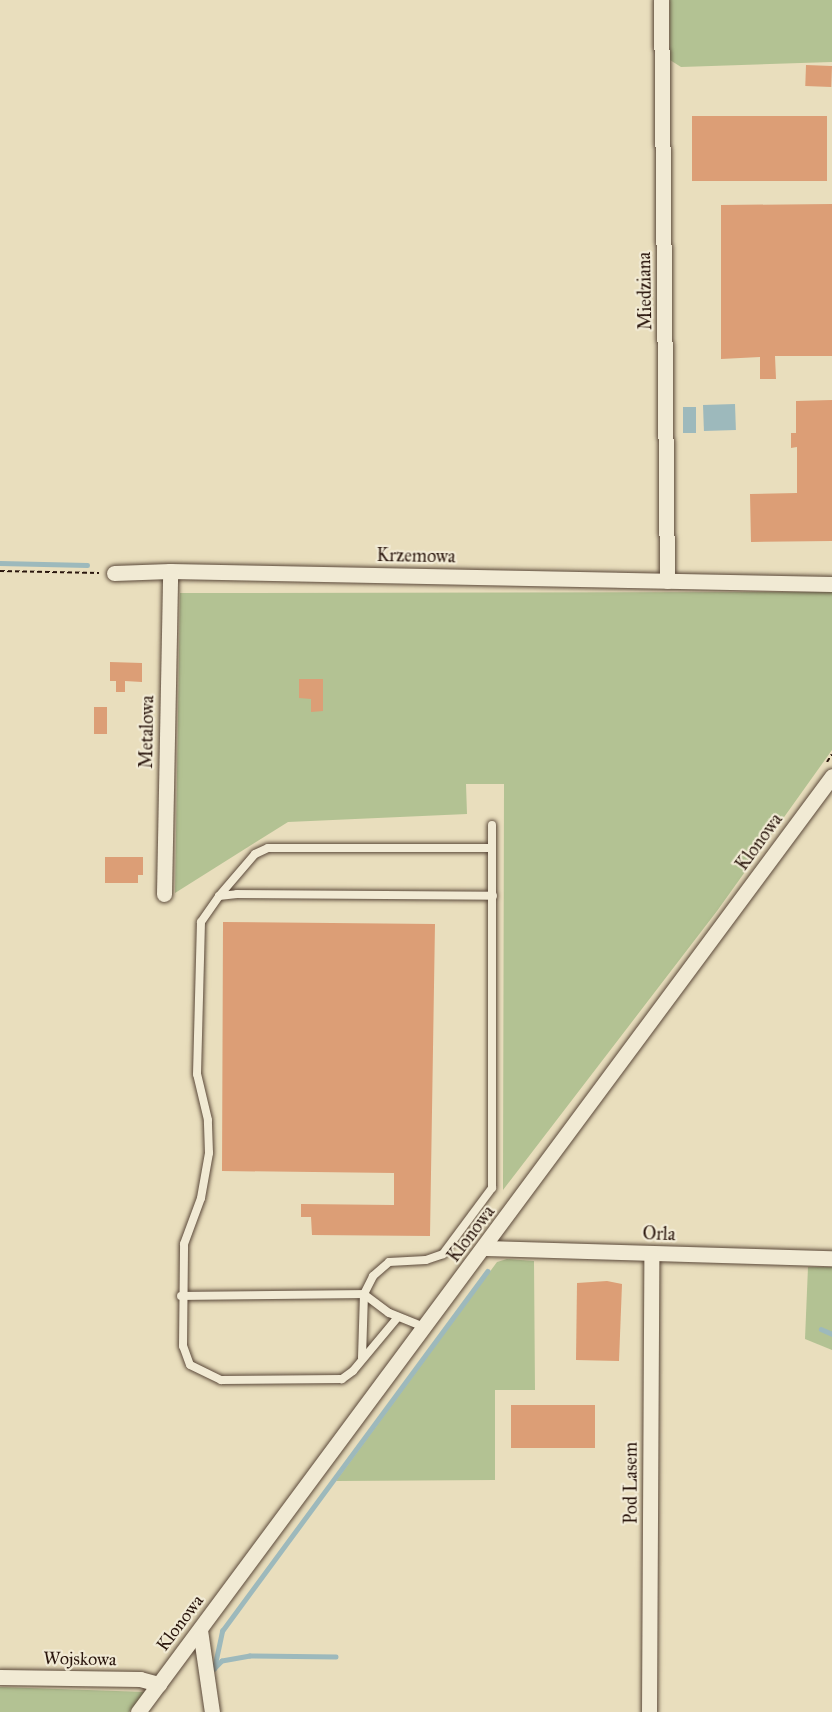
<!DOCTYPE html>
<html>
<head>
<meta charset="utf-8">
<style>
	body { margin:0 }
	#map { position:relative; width:832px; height:1712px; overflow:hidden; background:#e9debd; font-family:"IM FELL Great Primer",serif }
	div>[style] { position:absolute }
	.green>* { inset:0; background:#b3c293 }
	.water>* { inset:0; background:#9db9bc; transform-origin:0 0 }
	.stream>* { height:4.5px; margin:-2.25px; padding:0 2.25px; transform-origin:2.25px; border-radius:2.25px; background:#9db9bc }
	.building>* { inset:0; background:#dc9e76; transform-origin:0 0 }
	.path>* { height:2px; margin-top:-1px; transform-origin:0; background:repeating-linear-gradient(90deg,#2a160d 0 4.5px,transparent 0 7.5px) }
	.roads { filter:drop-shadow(0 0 2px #5a4839) drop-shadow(0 0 2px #5a4839) }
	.lane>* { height:8px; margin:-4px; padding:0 4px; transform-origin:4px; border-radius:4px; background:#f1ead4 }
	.street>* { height:15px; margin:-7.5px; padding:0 7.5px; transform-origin:7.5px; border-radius:7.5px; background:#f1ead4 }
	span { translate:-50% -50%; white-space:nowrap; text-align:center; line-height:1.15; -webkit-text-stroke:4.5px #f1ead4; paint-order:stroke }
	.street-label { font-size:18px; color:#2a160d }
</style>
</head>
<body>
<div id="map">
	<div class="green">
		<div style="clip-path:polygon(670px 0,832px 0,832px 62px,681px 67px,670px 60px)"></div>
		<div style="clip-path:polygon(832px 592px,832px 750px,717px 911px,503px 1190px,504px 784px,466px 784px,467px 814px,288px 822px,175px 893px,180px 593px)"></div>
		<div style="clip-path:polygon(507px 1259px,534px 1261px,535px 1390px,495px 1390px,495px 1480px,336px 1481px,497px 1262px)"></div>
		<div style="clip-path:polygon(808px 1267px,832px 1267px,832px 1350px,805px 1339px)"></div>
		<div style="clip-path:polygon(0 1687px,145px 1692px,129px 1712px,0 1712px)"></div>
	</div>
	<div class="water">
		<div style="left:735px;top:404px;width:26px;height:32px;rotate:88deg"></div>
		<div style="left:683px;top:407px;width:13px;height:26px"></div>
	</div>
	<div class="stream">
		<div style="left:0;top:563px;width:87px;rotate:1.3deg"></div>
		<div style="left:821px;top:1329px;width:12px;rotate:24deg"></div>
		<div style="left:336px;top:1657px;width:86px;rotate:-179.3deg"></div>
		<div style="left:250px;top:1656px;width:28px;rotate:170deg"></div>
		<div style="left:222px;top:1661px;width:11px;rotate:135deg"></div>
		<div style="left:214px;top:1669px;width:39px;rotate:-78deg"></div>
		<div style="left:222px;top:1631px;width:447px;rotate:-53.6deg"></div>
	</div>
	<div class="building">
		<div style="left:806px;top:65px;width:26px;height:21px;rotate:2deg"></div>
		<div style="left:827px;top:116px;width:65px;height:135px;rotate:90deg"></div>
		<div style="clip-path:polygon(832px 204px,832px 356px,775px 356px,776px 379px,760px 379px,760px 357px,721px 359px,721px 205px)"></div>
		<div style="clip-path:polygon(832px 400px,832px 541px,751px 542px,750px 494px,797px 493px,797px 447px,791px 448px,791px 433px,796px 433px,796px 401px)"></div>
		<div style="clip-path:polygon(110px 662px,142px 663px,142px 682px,125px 681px,125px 692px,116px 692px,116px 681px,110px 681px)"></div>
		<div style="clip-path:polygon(299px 679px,323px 679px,323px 711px,311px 712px,311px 699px,299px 698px)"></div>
		<div style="left:94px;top:707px;width:13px;height:27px"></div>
		<div style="clip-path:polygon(105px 857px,143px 857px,143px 875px,138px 875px,138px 883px,105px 883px)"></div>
		<div style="clip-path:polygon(223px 922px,435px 924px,430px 1236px,312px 1235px,311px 1217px,301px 1217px,301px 1204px,394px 1205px,394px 1173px,222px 1171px)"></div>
		<div style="clip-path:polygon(607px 1281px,622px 1284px,619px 1361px,576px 1360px,577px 1283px)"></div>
		<div style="left:595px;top:1405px;width:43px;height:84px;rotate:90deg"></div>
	</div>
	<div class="path">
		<div style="left:0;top:571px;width:99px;rotate:1.2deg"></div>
		<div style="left:827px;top:762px;width:9px;rotate:-58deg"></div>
	</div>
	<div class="roads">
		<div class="lane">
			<div style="left:219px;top:896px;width:55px;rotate:-49.4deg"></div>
			<div style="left:255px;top:854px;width:14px;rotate:-25deg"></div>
			<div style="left:268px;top:848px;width:224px"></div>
			<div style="left:181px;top:1296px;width:183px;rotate:-0.6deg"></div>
			<div style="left:364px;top:1294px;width:64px;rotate:91.8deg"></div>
			<div style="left:398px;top:1317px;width:70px;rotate:129.8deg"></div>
			<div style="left:353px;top:1371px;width:14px;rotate:144deg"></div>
			<div style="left:342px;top:1379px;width:121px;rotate:179.5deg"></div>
			<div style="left:221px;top:1380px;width:34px;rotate:-154deg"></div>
			<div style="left:190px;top:1365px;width:20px;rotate:-110deg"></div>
			<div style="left:183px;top:1346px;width:102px;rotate:-89.4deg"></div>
			<div style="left:184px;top:1244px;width:49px;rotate:-69.7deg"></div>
			<div style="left:201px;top:1198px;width:46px;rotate:-79.9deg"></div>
			<div style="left:209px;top:1153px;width:33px;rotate:-92deg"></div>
			<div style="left:208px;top:1120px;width:47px;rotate:-103.4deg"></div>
			<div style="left:197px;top:1074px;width:152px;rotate:-88.5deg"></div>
			<div style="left:201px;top:922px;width:32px;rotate:-55deg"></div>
			<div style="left:219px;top:896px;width:18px;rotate:-6deg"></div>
			<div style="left:237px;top:894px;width:256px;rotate:0.4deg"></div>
			<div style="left:424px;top:1327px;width:38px;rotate:-158deg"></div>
			<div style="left:389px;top:1313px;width:31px;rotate:-143deg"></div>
			<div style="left:364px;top:1294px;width:20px;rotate:-63deg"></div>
			<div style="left:373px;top:1276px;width:21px;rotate:-41deg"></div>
			<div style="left:389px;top:1262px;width:37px;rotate:-3deg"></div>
			<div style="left:426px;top:1260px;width:18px;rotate:-19deg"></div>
			<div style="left:443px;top:1254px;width:82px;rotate:-53.4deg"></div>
			<div style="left:492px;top:1188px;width:363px;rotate:-90deg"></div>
		</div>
		<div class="street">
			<div style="left:661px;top:0;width:581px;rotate:89.41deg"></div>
			<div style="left:114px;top:573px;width:56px;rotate:-2deg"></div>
			<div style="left:170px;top:571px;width:662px;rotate:1.12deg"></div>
			<div style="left:164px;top:894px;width:323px;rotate:-88.9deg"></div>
			<div style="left:485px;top:1248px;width:347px;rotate:1.7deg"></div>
			<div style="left:200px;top:1630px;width:83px;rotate:81.7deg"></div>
			<div style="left:0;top:1677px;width:140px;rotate:0.8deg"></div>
			<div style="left:140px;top:1679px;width:20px;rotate:15deg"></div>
			<div style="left:138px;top:1712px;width:1165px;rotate:-53.44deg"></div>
			<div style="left:649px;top:1712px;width:458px;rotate:-89.7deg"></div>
		</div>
	</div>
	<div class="street-label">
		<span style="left:645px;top:291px;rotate:-91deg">Miedziana</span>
		<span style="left:416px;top:556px;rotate:1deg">Krzemowa</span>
		<span style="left:147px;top:732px;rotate:-89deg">Metalowa</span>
		<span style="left:759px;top:842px;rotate:-54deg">Klonowa</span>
		<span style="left:471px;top:1234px;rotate:-53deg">Klonowa</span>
		<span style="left:659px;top:1234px;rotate:2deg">Orla</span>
		<span style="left:631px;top:1483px;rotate:-90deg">Pod Lasem</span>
		<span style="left:180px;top:1623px;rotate:-53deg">Klonowa</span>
		<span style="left:80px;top:1659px;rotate:1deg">Wojskowa</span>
	</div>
</div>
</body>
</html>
